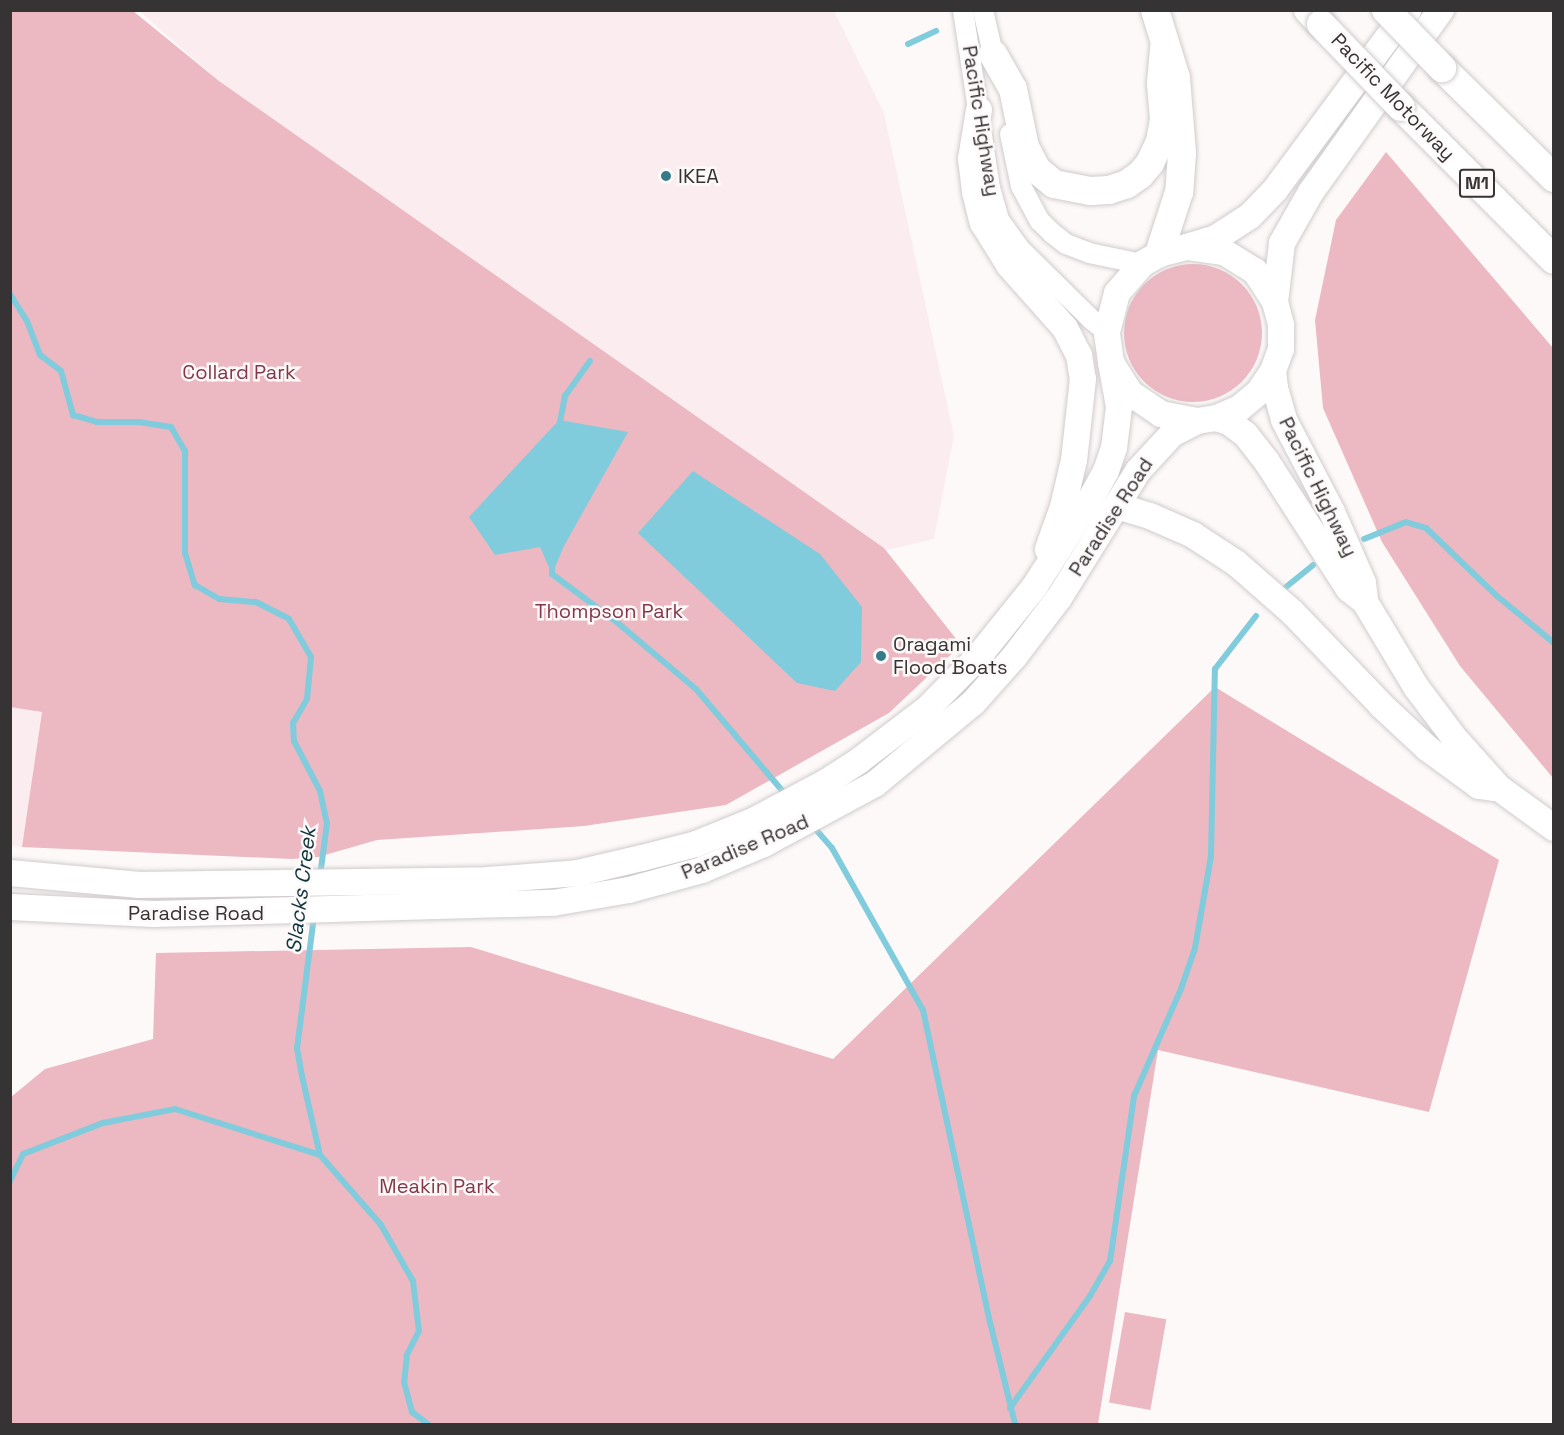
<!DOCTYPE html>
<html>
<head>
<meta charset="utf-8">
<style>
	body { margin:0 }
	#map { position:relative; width:1564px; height:1435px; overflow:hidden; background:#fdf9f9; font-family:"Space Grotesk",sans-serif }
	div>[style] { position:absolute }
	.built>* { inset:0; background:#fbedef }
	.green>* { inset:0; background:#ecb8c2; transform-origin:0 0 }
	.round { border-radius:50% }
	.water>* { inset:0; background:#80ccdc }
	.stream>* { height:6px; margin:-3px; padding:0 3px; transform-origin:3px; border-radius:3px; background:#80ccdc }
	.roads { filter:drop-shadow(0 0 2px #d0cbcc) drop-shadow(0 0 2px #d0cbcc) }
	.minor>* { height:20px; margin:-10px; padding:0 10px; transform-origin:10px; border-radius:10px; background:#fff }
	.major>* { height:26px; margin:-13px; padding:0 13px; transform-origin:13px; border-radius:13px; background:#fff }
	.highway>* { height:28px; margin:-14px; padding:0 14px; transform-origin:14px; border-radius:14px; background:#fff }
	.bridges { filter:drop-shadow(0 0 2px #d0cbcc) drop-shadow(0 0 2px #d0cbcc) }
	.highway-bridge>* { height:28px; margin:-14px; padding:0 14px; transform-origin:14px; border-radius:14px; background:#fff }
	.dots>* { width:16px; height:16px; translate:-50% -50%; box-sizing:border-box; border:3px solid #fdf9f9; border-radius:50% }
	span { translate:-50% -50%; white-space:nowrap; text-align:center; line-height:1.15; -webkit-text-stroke:5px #fdf9f9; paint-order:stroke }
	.shield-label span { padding:2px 4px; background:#fdf9f9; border:2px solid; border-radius:4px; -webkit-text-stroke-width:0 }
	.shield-label { font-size:18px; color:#353334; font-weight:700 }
	.street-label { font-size:20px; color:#353334 }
	.poi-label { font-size:20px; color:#353334 }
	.left { translate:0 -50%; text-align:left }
	.park-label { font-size:20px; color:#84364b }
	.water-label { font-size:21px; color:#0f353c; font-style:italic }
	.frame { position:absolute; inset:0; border:12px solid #353334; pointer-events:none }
</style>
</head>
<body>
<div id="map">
	<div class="built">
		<div style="clip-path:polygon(139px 11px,834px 11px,884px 113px,954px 436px,934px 539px,887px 550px,219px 81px)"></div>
		<div style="clip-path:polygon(10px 707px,42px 712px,22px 847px,11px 846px)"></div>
	</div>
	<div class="green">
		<div style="clip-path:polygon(10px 11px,133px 11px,219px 81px,884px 548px,961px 645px,889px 713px,726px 805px,584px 826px,377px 840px,318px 857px,292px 859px,22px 847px,42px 712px,10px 707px)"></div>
		<div style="clip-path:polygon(1386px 152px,1553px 348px,1553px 778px,1460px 666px,1382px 542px,1323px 408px,1315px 320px,1336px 220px)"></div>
		<div class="round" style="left:1124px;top:264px;width:138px;height:138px"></div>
		<div style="clip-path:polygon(1215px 687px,1499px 860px,1429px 1112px,1158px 1050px,1098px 1424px,11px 1424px,11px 1097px,45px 1069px,153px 1039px,156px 953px,471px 947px,833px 1059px)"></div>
		<div style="left:1125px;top:1312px;width:42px;height:92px;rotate:10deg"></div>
	</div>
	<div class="water">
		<div style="clip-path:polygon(559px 420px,628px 432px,564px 546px,552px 574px,540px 547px,495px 555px,469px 517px)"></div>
		<div style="clip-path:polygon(693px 471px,820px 554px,862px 607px,861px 662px,835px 691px,797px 683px,638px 533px)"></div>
	</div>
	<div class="stream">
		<div style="left:908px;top:44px;width:31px;rotate:-25deg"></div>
		<div style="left:10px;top:294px;width:32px;rotate:58deg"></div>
		<div style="left:27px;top:321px;width:36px;rotate:69deg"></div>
		<div style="left:40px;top:355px;width:26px;rotate:37deg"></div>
		<div style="left:61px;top:371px;width:46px;rotate:74.7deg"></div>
		<div style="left:73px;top:415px;width:25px;rotate:16deg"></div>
		<div style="left:97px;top:422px;width:42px"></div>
		<div style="left:139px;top:422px;width:32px;rotate:9deg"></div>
		<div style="left:171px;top:427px;width:28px;rotate:60deg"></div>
		<div style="left:185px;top:451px;width:102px;rotate:90deg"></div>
		<div style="left:185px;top:553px;width:34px;rotate:73deg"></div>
		<div style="left:195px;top:585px;width:28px;rotate:30deg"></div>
		<div style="left:219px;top:599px;width:37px;rotate:5deg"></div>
		<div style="left:256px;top:602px;width:37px;rotate:27deg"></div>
		<div style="left:289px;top:619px;width:44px;rotate:59.9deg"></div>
		<div style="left:311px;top:657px;width:42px;rotate:95.4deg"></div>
		<div style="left:307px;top:699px;width:28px;rotate:120deg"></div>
		<div style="left:293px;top:723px;width:18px;rotate:87deg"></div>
		<div style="left:294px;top:741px;width:56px;rotate:62.5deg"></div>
		<div style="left:320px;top:791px;width:33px;rotate:78deg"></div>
		<div style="left:327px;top:823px;width:53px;rotate:97.5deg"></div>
		<div style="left:559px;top:427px;width:32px;rotate:-79deg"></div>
		<div style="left:565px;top:396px;width:43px;rotate:-54.5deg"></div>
		<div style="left:1364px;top:539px;width:45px;rotate:-22deg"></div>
		<div style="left:1406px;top:522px;width:21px;rotate:17deg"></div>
		<div style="left:1426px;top:528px;width:98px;rotate:43.8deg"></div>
		<div style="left:1497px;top:596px;width:74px;rotate:39.5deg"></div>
		<div style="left:552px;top:566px;width:8px;rotate:90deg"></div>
		<div style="left:552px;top:574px;width:84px;rotate:36.7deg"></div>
		<div style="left:619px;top:624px;width:101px;rotate:40.2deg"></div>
		<div style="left:696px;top:689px;width:139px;rotate:49.7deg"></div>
		<div style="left:1286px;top:587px;width:35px;rotate:-39deg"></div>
		<div style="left:812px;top:825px;width:30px;rotate:49deg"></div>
		<div style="left:832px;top:848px;width:186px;rotate:60.7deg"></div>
		<div style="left:923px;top:1010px;width:323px;rotate:77.9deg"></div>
		<div style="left:991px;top:1326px;width:101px;rotate:76.2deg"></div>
		<div style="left:314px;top:916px;width:133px;rotate:97.3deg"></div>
		<div style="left:297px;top:1048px;width:28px;rotate:80deg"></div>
		<div style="left:302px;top:1076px;width:81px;rotate:77.2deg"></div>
		<div style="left:320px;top:1155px;width:93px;rotate:48.9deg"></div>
		<div style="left:381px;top:1225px;width:64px;rotate:60.3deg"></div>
		<div style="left:413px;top:1281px;width:50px;rotate:83.2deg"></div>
		<div style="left:419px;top:1331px;width:27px;rotate:117deg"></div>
		<div style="left:407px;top:1355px;width:27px;rotate:96deg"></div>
		<div style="left:404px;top:1382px;width:31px;rotate:75deg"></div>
		<div style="left:412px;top:1412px;width:20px;rotate:37deg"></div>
		<div style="left:10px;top:1181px;width:30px;rotate:-64deg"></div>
		<div style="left:23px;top:1154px;width:86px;rotate:-21.2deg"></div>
		<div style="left:103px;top:1123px;width:73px;rotate:-11deg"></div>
		<div style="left:175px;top:1109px;width:152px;rotate:17.6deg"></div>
		<div style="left:1010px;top:1408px;width:138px;rotate:-54.5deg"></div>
		<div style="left:1090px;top:1296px;width:40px;rotate:-60.3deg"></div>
		<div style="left:1110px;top:1261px;width:167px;rotate:-81.7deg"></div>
		<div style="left:1134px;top:1096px;width:117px;rotate:-66.3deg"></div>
		<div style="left:1181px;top:989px;width:43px;rotate:-71.1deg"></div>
		<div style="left:1195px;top:948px;width:93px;rotate:-80.1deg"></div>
		<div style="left:1211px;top:856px;width:187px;rotate:-88.8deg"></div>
		<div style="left:1215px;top:669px;width:67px;rotate:-52.3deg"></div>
	</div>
	<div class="roads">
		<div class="minor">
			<div style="left:963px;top:10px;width:180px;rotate:81.4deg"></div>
			<div style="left:990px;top:188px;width:33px;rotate:74deg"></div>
			<div style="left:999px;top:220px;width:34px;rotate:54deg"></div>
			<div style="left:1019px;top:248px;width:103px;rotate:44.6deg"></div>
			<div style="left:1092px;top:320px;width:19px;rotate:39deg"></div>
			<div style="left:983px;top:10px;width:58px;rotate:77.2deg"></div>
			<div style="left:1010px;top:134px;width:53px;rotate:78.1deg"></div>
			<div style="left:1021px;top:186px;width:40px;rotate:62deg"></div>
			<div style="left:1040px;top:221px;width:17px;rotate:45deg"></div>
			<div style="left:1052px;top:233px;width:18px;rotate:38deg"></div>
			<div style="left:1066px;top:244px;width:25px;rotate:21deg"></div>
			<div style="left:1089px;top:253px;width:54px;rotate:11.7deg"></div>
		</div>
		<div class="major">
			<div style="left:979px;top:110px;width:50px;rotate:99.3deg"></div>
			<div style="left:971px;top:159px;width:33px;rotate:83deg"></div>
			<div style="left:975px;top:192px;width:32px;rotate:76deg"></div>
			<div style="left:983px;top:223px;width:49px;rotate:58.2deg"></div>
			<div style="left:1009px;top:265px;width:84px;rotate:48.4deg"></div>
			<div style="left:1065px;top:328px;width:30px;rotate:63deg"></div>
			<div style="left:1079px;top:355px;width:24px;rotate:81deg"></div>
			<div style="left:1083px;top:379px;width:81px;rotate:96.3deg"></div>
			<div style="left:1074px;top:460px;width:48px;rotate:103.2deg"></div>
			<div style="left:1063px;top:507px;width:45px;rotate:109.7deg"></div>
			<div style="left:1190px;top:246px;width:27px;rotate:-17deg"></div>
			<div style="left:1216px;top:238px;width:40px;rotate:-32.9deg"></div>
			<div style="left:1250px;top:216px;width:36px;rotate:-46deg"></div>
			<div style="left:1275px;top:190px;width:224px;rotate:-53.5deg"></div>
			<div style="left:1275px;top:302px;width:59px;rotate:-83.2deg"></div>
			<div style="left:1282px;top:243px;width:59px;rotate:-60.4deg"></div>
			<div style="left:1311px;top:192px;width:224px;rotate:-54.5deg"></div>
			<div style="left:1273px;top:371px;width:17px;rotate:83deg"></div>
			<div style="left:1275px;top:388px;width:33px;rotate:74deg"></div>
			<div style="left:1284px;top:420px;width:104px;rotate:62.4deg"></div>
			<div style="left:1332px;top:512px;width:77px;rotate:66.4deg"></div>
			<div style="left:1363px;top:583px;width:17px;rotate:83deg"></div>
			<div style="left:1216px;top:418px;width:14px;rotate:17deg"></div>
			<div style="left:1229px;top:422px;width:21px;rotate:37deg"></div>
			<div style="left:1246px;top:435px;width:34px;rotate:52deg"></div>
			<div style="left:1267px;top:462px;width:151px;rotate:57.2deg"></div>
			<div style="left:1349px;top:589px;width:21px;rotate:39deg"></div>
			<div style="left:1365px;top:602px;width:99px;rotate:59deg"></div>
			<div style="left:1416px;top:687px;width:66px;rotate:53deg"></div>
			<div style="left:1456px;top:740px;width:64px;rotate:48.1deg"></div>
			<div style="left:1499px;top:788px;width:68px;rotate:36deg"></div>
			<div style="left:1117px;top:506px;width:34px;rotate:17deg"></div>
			<div style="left:1150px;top:516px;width:47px;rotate:23.8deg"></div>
			<div style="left:1193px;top:535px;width:51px;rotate:33.1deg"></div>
			<div style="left:1236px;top:563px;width:74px;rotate:41.2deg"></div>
			<div style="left:1292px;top:612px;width:130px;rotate:46.2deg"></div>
			<div style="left:1382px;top:706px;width:62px;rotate:43deg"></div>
			<div style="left:1427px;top:748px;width:64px;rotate:36.2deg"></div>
			<div style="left:1479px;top:786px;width:14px;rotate:8deg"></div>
			<div style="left:10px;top:873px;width:130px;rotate:5.3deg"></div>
			<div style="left:139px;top:885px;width:349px;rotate:-0.8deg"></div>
			<div style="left:488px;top:880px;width:90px;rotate:-4.4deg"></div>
			<div style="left:578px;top:873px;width:66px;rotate:-13.2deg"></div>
			<div style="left:642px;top:858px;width:56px;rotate:-14.5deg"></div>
			<div style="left:696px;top:844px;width:64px;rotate:-22.1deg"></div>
			<div style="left:755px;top:820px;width:83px;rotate:-28.1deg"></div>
			<div style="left:828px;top:781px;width:38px;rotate:-33deg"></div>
			<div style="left:860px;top:760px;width:84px;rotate:-37.3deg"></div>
			<div style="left:927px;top:709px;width:74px;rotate:-45.5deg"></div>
			<div style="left:979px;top:656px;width:90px;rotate:-51.3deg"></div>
			<div style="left:1035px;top:586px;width:102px;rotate:-57.4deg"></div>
			<div style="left:1090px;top:500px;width:33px;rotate:-61deg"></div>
			<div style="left:1106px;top:471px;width:24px;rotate:-71deg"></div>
			<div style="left:1114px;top:448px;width:41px;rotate:-83deg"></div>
			<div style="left:1119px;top:407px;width:46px;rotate:-100.1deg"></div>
			<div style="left:1111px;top:362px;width:30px;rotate:-98deg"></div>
			<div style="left:1107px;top:332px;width:40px;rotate:-75.6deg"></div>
			<div style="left:1117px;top:293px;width:38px;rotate:-49deg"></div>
			<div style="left:1142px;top:264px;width:20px;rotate:-30deg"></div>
			<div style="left:1159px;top:254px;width:29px;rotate:-14deg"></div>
			<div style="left:1187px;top:247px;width:37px;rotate:8deg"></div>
			<div style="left:1224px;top:252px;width:36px;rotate:32deg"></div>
			<div style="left:1255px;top:271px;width:37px;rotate:57deg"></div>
			<div style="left:1275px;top:302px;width:24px;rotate:75deg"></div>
			<div style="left:1281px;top:325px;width:24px;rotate:90deg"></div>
			<div style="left:1281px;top:349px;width:23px;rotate:110deg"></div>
			<div style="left:1273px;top:371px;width:25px;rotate:124deg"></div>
			<div style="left:1259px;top:392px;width:25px;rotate:140deg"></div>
			<div style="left:1240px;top:408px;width:26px;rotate:157deg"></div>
			<div style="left:1216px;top:418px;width:19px;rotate:171deg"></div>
			<div style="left:1197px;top:421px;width:37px;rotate:-169deg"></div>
			<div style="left:1161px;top:414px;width:37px;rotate:-146deg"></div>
			<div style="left:1130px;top:393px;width:36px;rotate:-122deg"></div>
			<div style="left:10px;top:907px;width:144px;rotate:2.8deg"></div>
			<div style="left:154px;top:914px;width:399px;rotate:-1.6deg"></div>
			<div style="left:553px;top:903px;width:77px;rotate:-9.7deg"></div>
			<div style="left:629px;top:890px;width:76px;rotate:-15.3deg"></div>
			<div style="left:702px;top:870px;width:67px;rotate:-22.8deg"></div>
			<div style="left:764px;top:844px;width:126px;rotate:-28.4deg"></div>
			<div style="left:875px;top:784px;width:127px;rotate:-39.6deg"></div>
			<div style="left:973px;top:703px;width:62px;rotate:-48.3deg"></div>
			<div style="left:1014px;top:657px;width:74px;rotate:-52.7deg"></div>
			<div style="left:1059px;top:598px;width:150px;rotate:-58.1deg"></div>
			<div style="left:1138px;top:471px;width:50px;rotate:-47.4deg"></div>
			<div style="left:1172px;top:434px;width:28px;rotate:-27deg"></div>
		</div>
		<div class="highway">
			<div style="left:1155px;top:10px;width:71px;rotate:72.8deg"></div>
			<div style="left:1176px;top:78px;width:75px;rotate:85.4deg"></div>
			<div style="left:1182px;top:153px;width:39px;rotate:94deg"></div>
			<div style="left:1179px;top:192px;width:65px;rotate:107.9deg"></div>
			<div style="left:1308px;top:10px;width:19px;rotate:47deg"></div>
			<div style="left:993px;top:54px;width:40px;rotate:60.3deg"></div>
			<div style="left:1013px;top:89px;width:59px;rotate:78.3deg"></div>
			<div style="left:1025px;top:147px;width:26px;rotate:62deg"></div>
			<div style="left:1037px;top:170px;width:22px;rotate:39deg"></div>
			<div style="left:1054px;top:184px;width:38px;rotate:11deg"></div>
			<div style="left:1091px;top:191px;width:18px;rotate:-3deg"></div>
			<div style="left:1109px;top:190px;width:19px;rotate:-18deg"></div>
			<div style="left:1127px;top:184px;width:16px;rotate:-35deg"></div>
			<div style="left:1140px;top:175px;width:16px;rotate:-50deg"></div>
			<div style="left:1150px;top:163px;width:23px;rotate:-65deg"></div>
			<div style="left:1160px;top:142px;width:23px;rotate:-80deg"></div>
			<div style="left:1164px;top:119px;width:36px;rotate:-95deg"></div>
			<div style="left:1161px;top:83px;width:36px;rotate:-85deg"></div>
			<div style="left:1442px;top:68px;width:157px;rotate:44.5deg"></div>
			<div style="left:1401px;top:107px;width:216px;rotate:45deg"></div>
		</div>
	</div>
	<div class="bridges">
		<div class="highway-bridge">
			<div style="left:1386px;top:10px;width:81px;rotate:46deg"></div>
			<div style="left:1321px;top:24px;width:115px;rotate:46.1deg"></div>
		</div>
	</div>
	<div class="dots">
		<div style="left:666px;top:176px;background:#367b89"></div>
		<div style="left:881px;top:656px;background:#367b89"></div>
	</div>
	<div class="shield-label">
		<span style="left:1477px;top:183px">M1</span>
	</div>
	<div class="street-label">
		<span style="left:1393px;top:97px;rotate:46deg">Pacific Motorway</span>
		<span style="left:981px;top:121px;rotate:81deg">Pacific Highway</span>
		<span style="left:1318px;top:487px;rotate:64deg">Pacific Highway</span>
		<span style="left:1111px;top:517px;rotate:-57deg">Paradise Road</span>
		<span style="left:745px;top:847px;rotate:-23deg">Paradise Road</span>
		<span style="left:196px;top:913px">Paradise Road</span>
	</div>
	<div class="poi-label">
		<span class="left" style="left:678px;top:176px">IKEA</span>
		<span class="left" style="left:893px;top:656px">Oragami<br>Flood Boats</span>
	</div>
	<div class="park-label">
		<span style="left:239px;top:372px">Collard Park</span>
		<span style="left:609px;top:611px">Thompson Park</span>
		<span style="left:437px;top:1186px">Meakin Park</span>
	</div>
	<div class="water-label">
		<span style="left:301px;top:890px;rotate:-83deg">Slacks Creek</span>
	</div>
	<div class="frame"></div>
</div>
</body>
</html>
